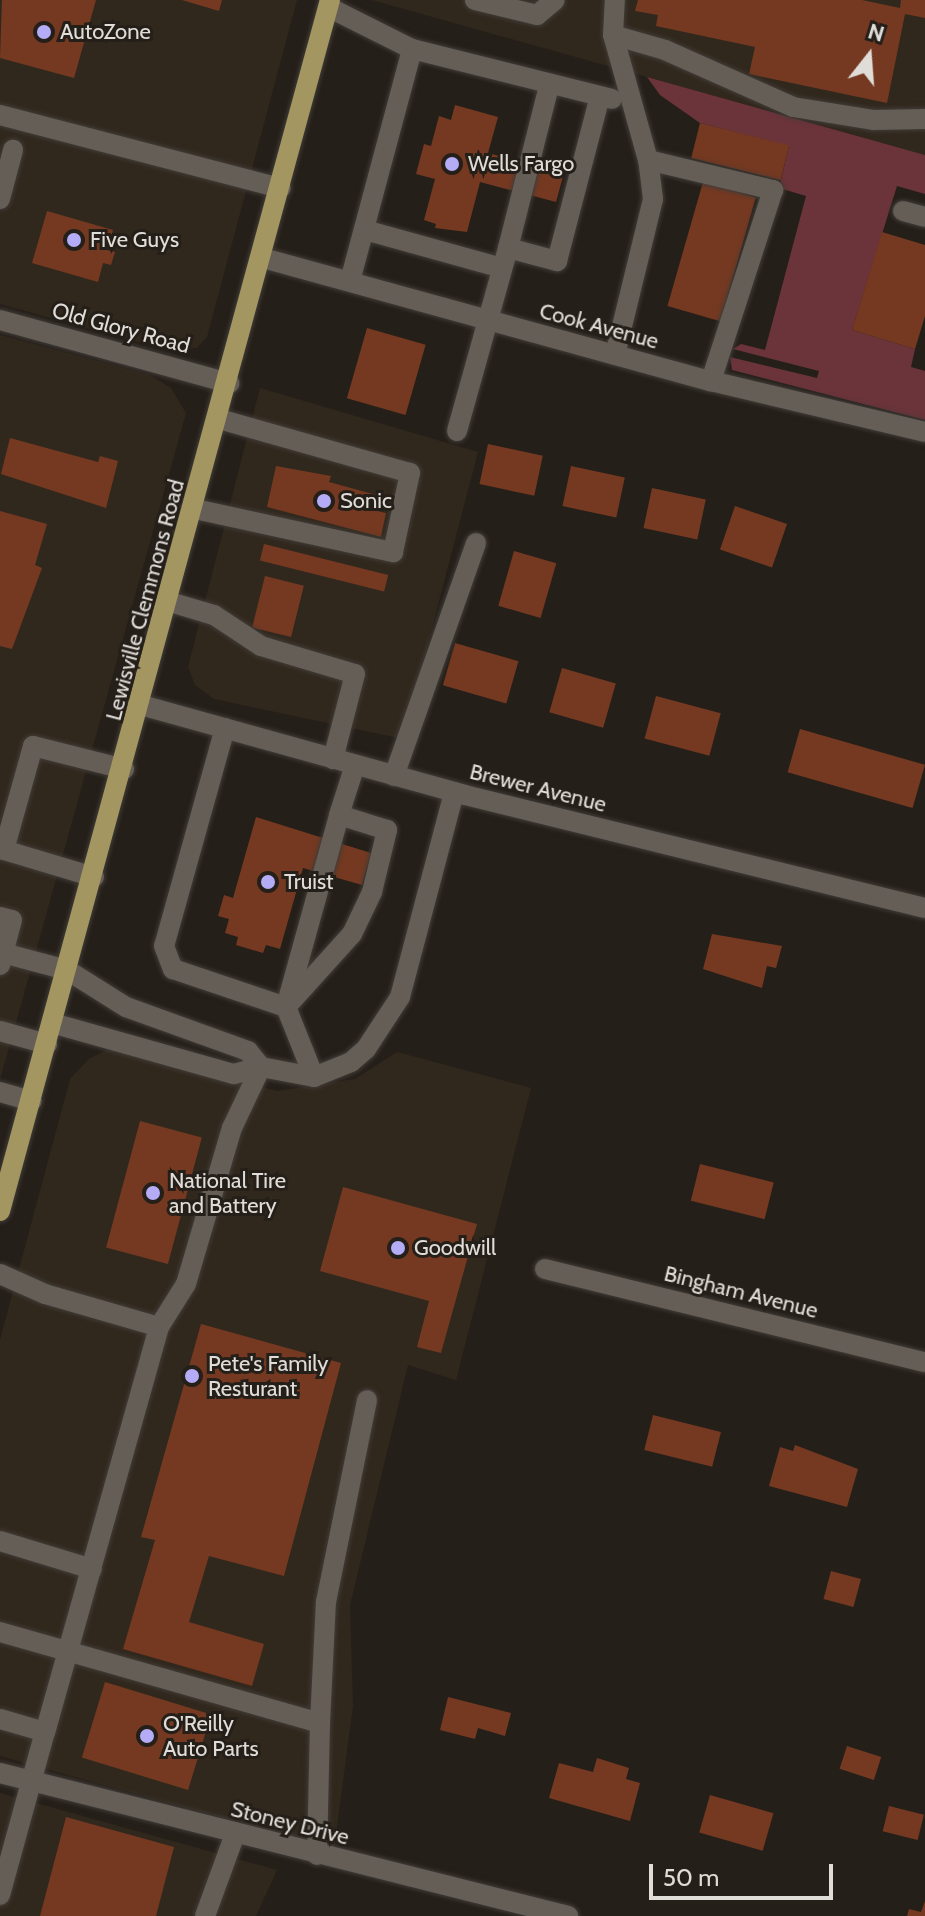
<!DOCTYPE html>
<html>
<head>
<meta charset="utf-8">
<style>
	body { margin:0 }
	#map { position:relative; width:925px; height:1916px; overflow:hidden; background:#251f19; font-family:Cabin,sans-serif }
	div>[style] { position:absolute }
	.built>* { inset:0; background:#31281d }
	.green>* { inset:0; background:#6a343a }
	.building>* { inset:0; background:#753921; transform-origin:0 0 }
	.roads { filter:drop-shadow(0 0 2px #403c38) drop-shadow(0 0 2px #403c38) }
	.minor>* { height:20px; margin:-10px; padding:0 10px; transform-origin:10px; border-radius:10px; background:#655e57 }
	.major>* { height:20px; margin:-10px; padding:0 10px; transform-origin:10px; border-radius:10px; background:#a39661 }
	.dots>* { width:22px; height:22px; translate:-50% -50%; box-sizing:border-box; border:4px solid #251f19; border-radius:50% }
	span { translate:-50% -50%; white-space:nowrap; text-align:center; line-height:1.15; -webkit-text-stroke:6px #251f19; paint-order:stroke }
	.poi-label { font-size:22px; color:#e0dcd8 }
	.left { translate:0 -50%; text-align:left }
	.street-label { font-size:22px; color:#e0dcd8 }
	.north { position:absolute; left:829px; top:16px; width:80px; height:80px; -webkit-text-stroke:6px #251f19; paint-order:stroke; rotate:17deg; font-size:22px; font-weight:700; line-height:32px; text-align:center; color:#e0dcd8 }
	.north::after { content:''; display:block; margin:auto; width:28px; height:36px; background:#e0dcd8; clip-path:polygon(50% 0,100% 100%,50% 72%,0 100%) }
	.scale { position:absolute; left:649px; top:1864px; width:184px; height:36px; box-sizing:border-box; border:4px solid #e0dcd8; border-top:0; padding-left:10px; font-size:24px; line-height:28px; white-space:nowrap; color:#e0dcd8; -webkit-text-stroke:6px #251f19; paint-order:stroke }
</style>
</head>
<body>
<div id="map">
	<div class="built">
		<div style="clip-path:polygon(0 0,297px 0,207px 337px,197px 348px,167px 350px,0 304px)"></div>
		<div style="clip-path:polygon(372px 0,925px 0,925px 155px,647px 77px)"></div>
		<div style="clip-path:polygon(0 335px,150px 375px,171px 388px,186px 413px,0 1080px)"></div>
		<div style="clip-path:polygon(260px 388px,478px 452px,403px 739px,214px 699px,195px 685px,188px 667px)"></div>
		<div style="clip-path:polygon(108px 1049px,277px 1091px,355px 1079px,397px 1052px,531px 1088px,456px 1380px,408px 1365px,350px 1605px,353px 1706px,334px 1849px,0 1756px,0 1340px,70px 1079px,89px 1059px)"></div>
		<div style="clip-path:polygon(0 1793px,277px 1870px,256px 1916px,0 1916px)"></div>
	</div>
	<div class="green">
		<div style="clip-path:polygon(647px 77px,925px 155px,925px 194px,897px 186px,852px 330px,915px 349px,911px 367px,925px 371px,925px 420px,732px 370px,730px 357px,817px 378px,819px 371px,733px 349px,741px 344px,765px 350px,806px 196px,779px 188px,789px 146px,700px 123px,660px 95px)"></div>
	</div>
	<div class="building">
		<div style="clip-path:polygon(2px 0,96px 0,74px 78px,0 58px)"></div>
		<div style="clip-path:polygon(182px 0,222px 0,219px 11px)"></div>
		<div style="clip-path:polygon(638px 0,862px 0,900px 8px,901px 0,925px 0,925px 18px,905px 14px,887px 103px,749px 74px,755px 47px,656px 26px,658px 15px,635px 11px)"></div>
		<div style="clip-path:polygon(455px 105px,498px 117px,488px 153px,564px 173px,556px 202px,480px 182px,467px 232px,435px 228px,436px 224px,424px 220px,435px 179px,416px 174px,424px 144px,431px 146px,439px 116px,451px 120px)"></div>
		<div style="left:700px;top:123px;width:92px;height:36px;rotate:14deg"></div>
		<div style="left:703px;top:182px;width:55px;height:129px;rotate:16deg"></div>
		<div style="clip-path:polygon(47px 211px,113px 230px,107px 250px,115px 252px,111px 265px,103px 263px,98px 282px,32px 263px)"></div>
		<div style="clip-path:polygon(882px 232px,925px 245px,925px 316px,915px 349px,852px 330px)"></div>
		<div style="left:367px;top:328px;width:61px;height:73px;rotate:16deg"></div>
		<div style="clip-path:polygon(10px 438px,98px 462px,100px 456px,118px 461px,106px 508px,1px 474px)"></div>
		<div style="left:488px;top:444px;width:56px;height:41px;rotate:12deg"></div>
		<div style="clip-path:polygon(276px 466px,331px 476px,329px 482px,380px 496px,377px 511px,386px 513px,381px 537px,267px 507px)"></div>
		<div style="left:571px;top:466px;width:55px;height:41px;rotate:12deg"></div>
		<div style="left:652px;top:488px;width:55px;height:41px;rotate:12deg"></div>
		<div style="left:735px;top:506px;width:55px;height:46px;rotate:19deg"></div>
		<div style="clip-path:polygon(0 511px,47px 524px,35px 565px,42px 568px,12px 649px,0 646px)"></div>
		<div style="left:264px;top:544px;width:128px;height:17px;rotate:14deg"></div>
		<div style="left:514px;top:551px;width:44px;height:57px;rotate:16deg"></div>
		<div style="left:265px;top:576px;width:40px;height:53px;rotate:14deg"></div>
		<div style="left:455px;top:643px;width:66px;height:44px;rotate:16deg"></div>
		<div style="left:562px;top:668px;width:56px;height:46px;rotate:16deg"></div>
		<div style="left:656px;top:696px;width:67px;height:44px;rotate:15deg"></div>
		<div style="left:800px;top:729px;width:130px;height:45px;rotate:16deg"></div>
		<div style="clip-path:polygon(256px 817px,371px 853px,362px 885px,303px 868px,280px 949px,266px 945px,263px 953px,236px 945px,238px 937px,225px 933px,229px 919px,218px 916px,224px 895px,233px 898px)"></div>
		<div style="clip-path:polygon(712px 934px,782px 946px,776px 968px,767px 966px,762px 988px,703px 969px)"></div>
		<div style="left:140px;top:1121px;width:64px;height:131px;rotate:15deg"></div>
		<div style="left:700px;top:1164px;width:76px;height:38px;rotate:14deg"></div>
		<div style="clip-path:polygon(343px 1187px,477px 1224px,441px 1353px,417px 1347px,429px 1301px,320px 1271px)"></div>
		<div style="clip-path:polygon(201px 1324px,341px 1363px,284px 1576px,209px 1556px,189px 1622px,264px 1644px,252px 1686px,123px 1649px,155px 1540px,141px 1537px)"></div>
		<div style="left:653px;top:1415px;width:70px;height:36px;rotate:14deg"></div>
		<div style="clip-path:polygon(795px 1445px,858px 1469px,847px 1507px,769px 1486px,780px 1447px,793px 1451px)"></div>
		<div style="left:831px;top:1571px;width:31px;height:29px;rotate:15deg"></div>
		<div style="left:105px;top:1682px;width:111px;height:79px;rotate:17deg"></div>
		<div style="clip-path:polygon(448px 1697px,511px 1713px,505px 1736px,478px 1728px,475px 1739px,440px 1730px)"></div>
		<div style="left:847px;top:1746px;width:36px;height:24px;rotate:18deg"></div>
		<div style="clip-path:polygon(597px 1758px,629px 1768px,626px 1779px,640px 1783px,630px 1821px,549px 1798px,559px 1763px,593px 1772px)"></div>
		<div style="left:710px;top:1795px;width:66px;height:39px;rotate:16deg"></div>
		<div style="left:889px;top:1806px;width:36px;height:26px;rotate:14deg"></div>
		<div style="clip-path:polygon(66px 1817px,174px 1847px,156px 1916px,40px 1916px)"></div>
		<div style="clip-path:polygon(925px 1901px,925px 1916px,907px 1916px,909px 1909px,921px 1912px)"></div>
	</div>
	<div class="roads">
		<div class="minor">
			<div style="left:475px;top:0;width:64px;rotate:13.6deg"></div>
			<div style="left:537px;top:15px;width:23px;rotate:-40deg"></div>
			<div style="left:328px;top:7px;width:94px;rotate:26.6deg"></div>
			<div style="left:412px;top:49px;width:206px;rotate:14deg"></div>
			<div style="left:613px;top:35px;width:54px;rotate:16.1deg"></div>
			<div style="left:665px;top:50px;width:140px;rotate:24deg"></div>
			<div style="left:793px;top:107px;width:81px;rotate:9.2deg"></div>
			<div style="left:873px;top:120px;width:52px;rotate:-1.1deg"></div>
			<div style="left:0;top:115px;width:290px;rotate:14.6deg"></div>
			<div style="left:648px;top:160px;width:129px;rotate:13.5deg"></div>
			<div style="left:773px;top:190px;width:201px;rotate:108deg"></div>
			<div style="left:0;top:199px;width:51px;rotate:-75.1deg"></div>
			<div style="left:903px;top:211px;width:23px;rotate:15deg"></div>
			<div style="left:365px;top:230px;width:142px;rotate:15.5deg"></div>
			<div style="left:508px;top:248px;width:167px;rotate:-75.8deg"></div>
			<div style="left:263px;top:258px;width:465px;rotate:15.4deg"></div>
			<div style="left:711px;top:381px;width:220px;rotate:13.4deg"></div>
			<div style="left:350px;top:281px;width:240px;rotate:-75deg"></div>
			<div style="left:0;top:320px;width:238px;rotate:15.4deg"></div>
			<div style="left:615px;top:355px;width:161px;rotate:-76.3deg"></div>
			<div style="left:653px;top:199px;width:39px;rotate:-97deg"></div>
			<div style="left:648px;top:160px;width:130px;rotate:-105.6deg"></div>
			<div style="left:613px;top:35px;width:35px;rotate:-87deg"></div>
			<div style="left:457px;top:431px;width:190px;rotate:-74.4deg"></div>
			<div style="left:508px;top:248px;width:51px;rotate:14.9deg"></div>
			<div style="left:557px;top:261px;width:166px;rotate:-75.4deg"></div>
			<div style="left:195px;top:509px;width:203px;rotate:12.3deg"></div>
			<div style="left:393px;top:552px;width:81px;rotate:-77.9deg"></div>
			<div style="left:410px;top:473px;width:198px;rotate:-164.2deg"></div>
			<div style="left:170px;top:602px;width:46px;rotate:16.5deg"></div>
			<div style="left:214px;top:615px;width:56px;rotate:33.4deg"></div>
			<div style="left:261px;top:646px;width:98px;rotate:16.6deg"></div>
			<div style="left:355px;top:674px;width:88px;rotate:104.5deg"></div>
			<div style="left:141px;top:705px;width:336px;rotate:15.5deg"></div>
			<div style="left:465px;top:795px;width:474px;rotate:13.8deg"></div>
			<div style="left:225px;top:728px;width:226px;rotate:105.6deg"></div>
			<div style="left:164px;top:946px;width:25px;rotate:69deg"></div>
			<div style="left:173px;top:969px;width:119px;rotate:18.6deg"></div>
			<div style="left:286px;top:1007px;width:75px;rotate:68.2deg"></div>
			<div style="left:394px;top:776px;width:247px;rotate:-70.6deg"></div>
			<div style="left:94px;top:877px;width:94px;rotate:-163.3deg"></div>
			<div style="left:4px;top:850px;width:108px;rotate:-74.4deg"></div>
			<div style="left:33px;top:746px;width:94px;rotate:14.2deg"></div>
			<div style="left:0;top:917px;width:12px;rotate:14deg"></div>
			<div style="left:12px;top:920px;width:34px;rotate:105deg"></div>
			<div style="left:0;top:965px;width:12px;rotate:-76deg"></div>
			<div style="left:3px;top:953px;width:66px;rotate:14.9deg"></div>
			<div style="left:67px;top:970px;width:70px;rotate:32.1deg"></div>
			<div style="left:126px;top:1007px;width:130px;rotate:19.8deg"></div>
			<div style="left:248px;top:1051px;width:21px;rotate:51deg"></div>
			<div style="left:287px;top:1003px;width:195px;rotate:-74.5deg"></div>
			<div style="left:286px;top:1007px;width:98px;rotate:-47.9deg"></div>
			<div style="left:352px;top:934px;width:47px;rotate:-64.5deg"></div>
			<div style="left:372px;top:892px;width:64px;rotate:-76.4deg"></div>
			<div style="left:387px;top:830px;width:50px;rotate:-162.6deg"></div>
			<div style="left:339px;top:815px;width:52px;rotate:-72.3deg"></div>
			<div style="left:52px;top:1023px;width:189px;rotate:15.7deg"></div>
			<div style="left:234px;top:1074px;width:28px;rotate:-15deg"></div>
			<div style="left:261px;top:1067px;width:54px;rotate:10.7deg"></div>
			<div style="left:314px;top:1077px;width:40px;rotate:-22deg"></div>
			<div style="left:351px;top:1062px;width:20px;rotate:-41deg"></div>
			<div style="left:366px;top:1049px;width:62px;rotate:-56.8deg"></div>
			<div style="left:400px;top:997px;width:212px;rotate:-75.2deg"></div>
			<div style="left:0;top:1031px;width:49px;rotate:15.5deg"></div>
			<div style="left:0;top:1092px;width:33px;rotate:16deg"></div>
			<div style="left:545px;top:1269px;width:391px;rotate:13.8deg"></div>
			<div style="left:0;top:1274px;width:49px;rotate:24deg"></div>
			<div style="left:45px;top:1294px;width:119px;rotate:16.1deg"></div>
			<div style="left:159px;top:1327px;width:421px;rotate:105.7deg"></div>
			<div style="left:45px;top:1732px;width:47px;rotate:-163.9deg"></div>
			<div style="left:159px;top:1327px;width:51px;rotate:-57.9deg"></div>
			<div style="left:186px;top:1284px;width:163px;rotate:-73.6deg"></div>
			<div style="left:232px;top:1128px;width:68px;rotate:-64.6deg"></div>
			<div style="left:0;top:1541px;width:96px;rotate:16.9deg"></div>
			<div style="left:0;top:1632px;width:333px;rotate:15.9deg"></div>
			<div style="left:320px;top:1723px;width:132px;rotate:91.3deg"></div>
			<div style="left:320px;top:1723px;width:121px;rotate:-87.2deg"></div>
			<div style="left:326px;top:1602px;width:206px;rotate:-78.5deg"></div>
			<div style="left:0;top:1773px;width:586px;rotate:14.13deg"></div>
			<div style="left:0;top:1895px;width:169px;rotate:-74.6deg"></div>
			<div style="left:205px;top:1916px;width:87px;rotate:-69.9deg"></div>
		</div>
		<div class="major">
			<div style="left:0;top:1211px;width:1255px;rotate:-74.76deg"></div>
		</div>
	</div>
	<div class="dots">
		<div style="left:44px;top:32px;background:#b5acf8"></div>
		<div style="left:452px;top:164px;background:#b5acf8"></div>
		<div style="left:74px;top:240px;background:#b5acf8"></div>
		<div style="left:324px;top:501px;background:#b5acf8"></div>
		<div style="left:268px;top:882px;background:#b5acf8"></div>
		<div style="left:153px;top:1193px;background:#b5acf8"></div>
		<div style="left:398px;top:1248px;background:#b5acf8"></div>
		<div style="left:192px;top:1376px;background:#b5acf8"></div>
		<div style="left:147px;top:1736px;background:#b5acf8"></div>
	</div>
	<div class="poi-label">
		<span class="left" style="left:60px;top:32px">AutoZone</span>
		<span class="left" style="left:468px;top:164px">Wells Fargo</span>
		<span class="left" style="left:90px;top:240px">Five Guys</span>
		<span class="left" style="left:340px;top:501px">Sonic</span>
		<span class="left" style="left:284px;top:882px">Truist</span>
		<span class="left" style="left:169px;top:1193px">National Tire<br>and Battery</span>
		<span class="left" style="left:414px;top:1248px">Goodwill</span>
		<span class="left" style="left:208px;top:1376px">Pete's Family<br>Resturant</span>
		<span class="left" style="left:163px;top:1736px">O'Reilly<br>Auto Parts</span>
	</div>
	<div class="street-label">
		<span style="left:599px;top:326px;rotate:15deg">Cook Avenue</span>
		<span style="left:121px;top:328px;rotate:15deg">Old Glory Road</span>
		<span style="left:145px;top:600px;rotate:-75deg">Lewisville Clemmons Road</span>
		<span style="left:538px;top:788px;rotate:14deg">Brewer Avenue</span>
		<span style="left:741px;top:1292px;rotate:14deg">Bingham Avenue</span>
		<span style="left:290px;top:1823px;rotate:14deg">Stoney Drive</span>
	</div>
	<div class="north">N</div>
	<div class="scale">50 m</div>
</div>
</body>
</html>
